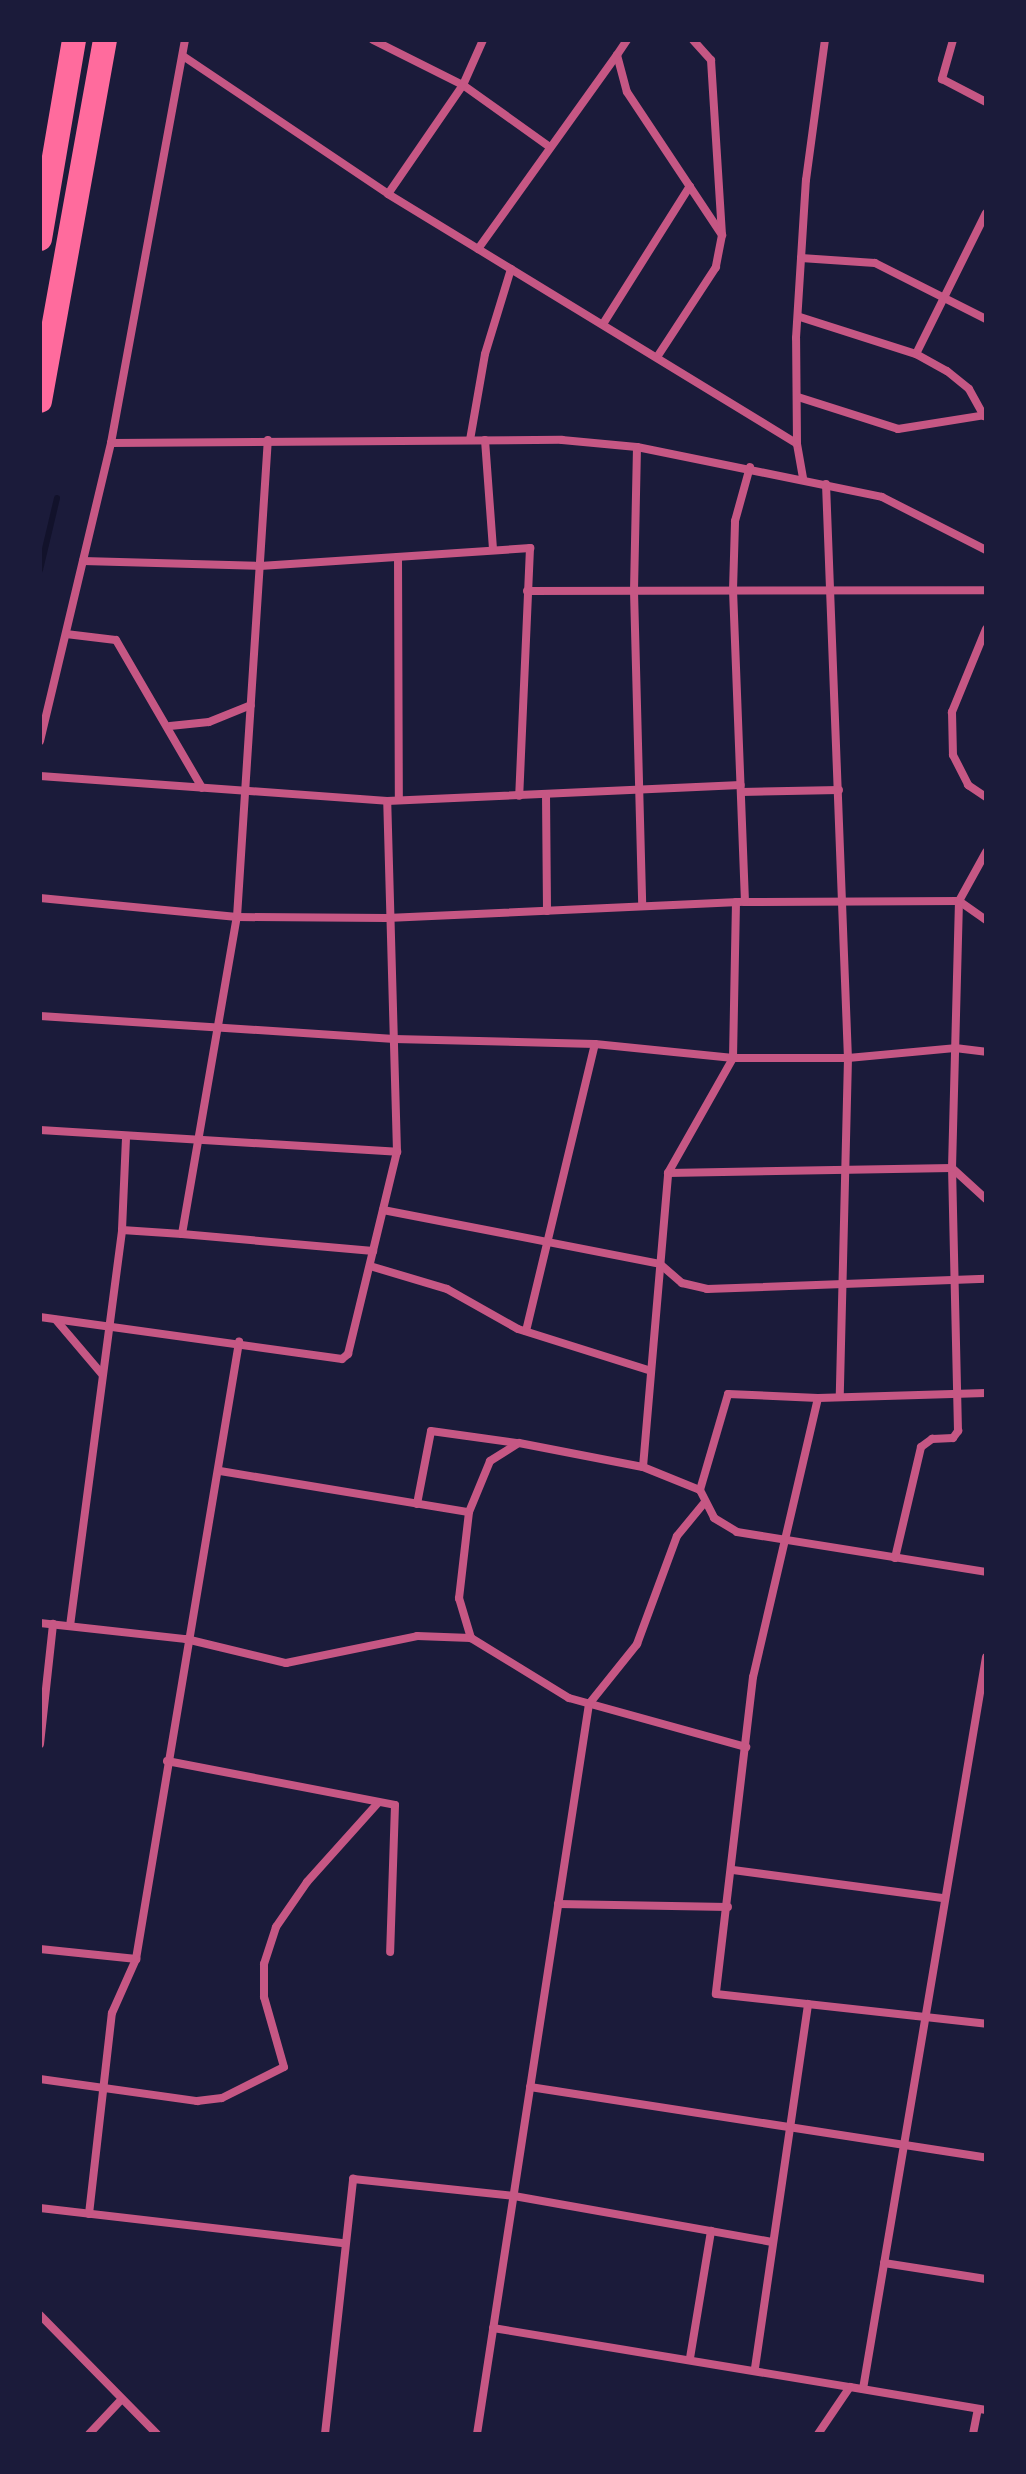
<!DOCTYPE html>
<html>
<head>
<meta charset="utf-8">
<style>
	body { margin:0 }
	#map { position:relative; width:1026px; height:2474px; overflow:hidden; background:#1b1b3a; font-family:"Exo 2",sans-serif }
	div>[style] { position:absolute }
	.stream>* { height:6px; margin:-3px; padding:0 3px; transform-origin:3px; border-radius:3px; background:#12122b }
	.minor>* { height:8px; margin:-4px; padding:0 4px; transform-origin:4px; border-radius:4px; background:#c65784 }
	.motorway>* { height:24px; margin:-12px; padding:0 12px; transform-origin:12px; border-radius:12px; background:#ff6b9d }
	span { translate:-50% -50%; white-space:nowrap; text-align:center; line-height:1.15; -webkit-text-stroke:6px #1b1b3a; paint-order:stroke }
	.frame { position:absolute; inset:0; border:42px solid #1b1b3a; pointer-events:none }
</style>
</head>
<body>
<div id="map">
	<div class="stream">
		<div style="left:40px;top:570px;width:74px;rotate:-76.7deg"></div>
	</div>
	<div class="minor">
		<div style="left:373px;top:40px;width:101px;rotate:26.6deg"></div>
		<div style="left:463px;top:85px;width:107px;rotate:35.5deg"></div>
		<div style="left:627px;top:40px;width:18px;rotate:124deg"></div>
		<div style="left:617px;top:55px;width:38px;rotate:75deg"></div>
		<div style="left:627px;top:92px;width:172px;rotate:56.4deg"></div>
		<div style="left:722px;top:235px;width:33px;rotate:101deg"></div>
		<div style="left:716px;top:267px;width:108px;rotate:123.2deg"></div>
		<div style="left:693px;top:40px;width:27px;rotate:48deg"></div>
		<div style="left:711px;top:60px;width:174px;rotate:86.4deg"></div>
		<div style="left:953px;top:40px;width:41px;rotate:105.8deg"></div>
		<div style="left:942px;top:79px;width:50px;rotate:27.6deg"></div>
		<div style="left:183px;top:56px;width:247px;rotate:33.9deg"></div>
		<div style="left:388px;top:194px;width:479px;rotate:31.4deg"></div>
		<div style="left:388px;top:194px;width:132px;rotate:-55.5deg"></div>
		<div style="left:463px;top:85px;width:49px;rotate:-66deg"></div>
		<div style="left:478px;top:249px;width:239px;rotate:-54.4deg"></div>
		<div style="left:801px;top:258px;width:74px;rotate:3.9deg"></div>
		<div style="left:875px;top:263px;width:124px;rotate:26.8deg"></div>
		<div style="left:800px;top:317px;width:122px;rotate:17.7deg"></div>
		<div style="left:916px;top:354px;width:35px;rotate:29deg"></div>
		<div style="left:947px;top:371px;width:28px;rotate:39deg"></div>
		<div style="left:969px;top:389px;width:31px;rotate:61deg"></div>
		<div style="left:603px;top:324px;width:163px;rotate:-57.8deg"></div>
		<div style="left:916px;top:354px;width:157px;rotate:-63.6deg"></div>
		<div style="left:798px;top:397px;width:105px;rotate:17.7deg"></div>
		<div style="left:898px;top:429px;width:88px;rotate:-9.1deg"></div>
		<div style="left:470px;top:440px;width:87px;rotate:-80.1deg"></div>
		<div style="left:485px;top:354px;width:89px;rotate:-73deg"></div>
		<div style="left:485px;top:440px;width:110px;rotate:85.8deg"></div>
		<div style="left:111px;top:443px;width:451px;rotate:-0.4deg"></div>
		<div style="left:562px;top:440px;width:75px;rotate:5.3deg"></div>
		<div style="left:637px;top:447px;width:250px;rotate:11.5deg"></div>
		<div style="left:882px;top:497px;width:117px;rotate:27deg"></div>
		<div style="left:637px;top:447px;width:144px;rotate:91.2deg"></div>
		<div style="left:634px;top:591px;width:315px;rotate:88.5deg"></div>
		<div style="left:803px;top:478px;width:35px;rotate:-100deg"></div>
		<div style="left:797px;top:444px;width:106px;rotate:-90.5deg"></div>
		<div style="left:796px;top:338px;width:158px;rotate:-86.4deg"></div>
		<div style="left:806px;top:180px;width:141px;rotate:-82.3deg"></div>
		<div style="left:826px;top:484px;width:574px;rotate:87.81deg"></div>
		<div style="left:848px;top:1058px;width:339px;rotate:91.4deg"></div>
		<div style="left:398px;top:557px;width:243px;rotate:89.8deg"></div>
		<div style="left:83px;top:561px;width:177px;rotate:1.6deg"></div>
		<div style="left:260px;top:566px;width:271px;rotate:-3.8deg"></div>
		<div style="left:530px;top:548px;width:248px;rotate:92.5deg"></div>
		<div style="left:527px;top:591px;width:459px;rotate:-0.1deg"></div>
		<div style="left:986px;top:629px;width:90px;rotate:112.3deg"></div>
		<div style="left:952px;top:712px;width:43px;rotate:88.7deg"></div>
		<div style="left:953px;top:755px;width:34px;rotate:63deg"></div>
		<div style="left:968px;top:785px;width:22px;rotate:34deg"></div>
		<div style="left:66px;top:634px;width:50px;rotate:6.8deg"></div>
		<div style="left:116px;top:640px;width:171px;rotate:59.8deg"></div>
		<div style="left:170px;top:726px;width:39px;rotate:-6deg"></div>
		<div style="left:209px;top:722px;width:45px;rotate:-22deg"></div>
		<div style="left:40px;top:741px;width:306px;rotate:-76.6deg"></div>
		<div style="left:111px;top:443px;width:410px;rotate:-79.6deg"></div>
		<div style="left:40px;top:776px;width:348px;rotate:4.1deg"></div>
		<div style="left:387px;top:801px;width:354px;rotate:-2.6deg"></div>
		<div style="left:741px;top:792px;width:98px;rotate:-1.2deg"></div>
		<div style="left:546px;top:795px;width:116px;rotate:89.5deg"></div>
		<div style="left:40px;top:898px;width:198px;rotate:5.5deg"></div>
		<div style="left:237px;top:917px;width:150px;rotate:0.4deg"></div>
		<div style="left:387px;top:918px;width:358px;rotate:-2.6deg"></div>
		<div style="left:745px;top:902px;width:214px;rotate:-0.3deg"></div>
		<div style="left:959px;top:901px;width:33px;rotate:35deg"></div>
		<div style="left:745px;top:902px;width:312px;rotate:-92.2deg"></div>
		<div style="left:733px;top:590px;width:69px;rotate:-88.3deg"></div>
		<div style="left:735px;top:521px;width:56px;rotate:-74.5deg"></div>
		<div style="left:40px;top:1016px;width:355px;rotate:3.7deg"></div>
		<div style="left:394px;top:1039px;width:201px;rotate:1.4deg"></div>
		<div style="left:595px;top:1044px;width:139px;rotate:5.8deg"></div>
		<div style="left:733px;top:1058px;width:115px"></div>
		<div style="left:848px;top:1058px;width:107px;rotate:-5.3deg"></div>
		<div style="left:955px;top:1048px;width:31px;rotate:7deg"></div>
		<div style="left:40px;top:1130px;width:358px;rotate:3.5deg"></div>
		<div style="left:126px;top:1138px;width:92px;rotate:92.5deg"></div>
		<div style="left:122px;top:1230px;width:60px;rotate:3.8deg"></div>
		<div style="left:182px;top:1234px;width:322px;rotate:-80.2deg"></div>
		<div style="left:237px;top:917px;width:478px;rotate:-86.3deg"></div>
		<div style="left:668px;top:1173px;width:284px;rotate:-1deg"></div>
		<div style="left:952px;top:1168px;width:46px;rotate:42.4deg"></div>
		<div style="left:383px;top:1210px;width:282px;rotate:11deg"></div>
		<div style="left:660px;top:1264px;width:29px;rotate:41deg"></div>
		<div style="left:682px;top:1283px;width:26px;rotate:13deg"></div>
		<div style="left:707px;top:1289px;width:279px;rotate:-2.1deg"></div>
		<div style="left:182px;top:1234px;width:192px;rotate:5.1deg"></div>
		<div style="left:370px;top:1266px;width:80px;rotate:16.6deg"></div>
		<div style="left:447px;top:1289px;width:81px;rotate:29.4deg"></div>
		<div style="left:518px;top:1329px;width:139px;rotate:17.5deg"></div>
		<div style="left:40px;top:1317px;width:305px;rotate:7.9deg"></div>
		<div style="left:342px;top:1359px;width:8px;rotate:-40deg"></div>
		<div style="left:348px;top:1354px;width:208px;rotate:-76.4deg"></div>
		<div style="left:397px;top:1152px;width:351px;rotate:-91.6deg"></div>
		<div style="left:56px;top:1320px;width:71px;rotate:49.6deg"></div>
		<div style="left:526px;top:1331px;width:295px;rotate:-76.5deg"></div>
		<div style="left:818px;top:1398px;width:286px;rotate:103.1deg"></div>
		<div style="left:753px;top:1677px;width:319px;rotate:96.7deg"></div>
		<div style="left:716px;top:1994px;width:272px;rotate:6.3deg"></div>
		<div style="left:643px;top:1467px;width:295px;rotate:-85.1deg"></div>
		<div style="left:668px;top:1173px;width:132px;rotate:-60.5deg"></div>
		<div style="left:733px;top:1058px;width:156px;rotate:-88.9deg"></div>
		<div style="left:220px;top:1471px;width:252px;rotate:9.4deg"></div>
		<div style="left:469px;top:1512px;width:55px;rotate:-67.6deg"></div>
		<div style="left:490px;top:1461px;width:34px;rotate:-32deg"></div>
		<div style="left:519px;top:1443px;width:126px;rotate:11deg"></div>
		<div style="left:643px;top:1467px;width:61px;rotate:22deg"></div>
		<div style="left:700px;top:1490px;width:31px;rotate:63deg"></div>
		<div style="left:714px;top:1518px;width:27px;rotate:31deg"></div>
		<div style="left:737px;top:1532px;width:252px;rotate:9.1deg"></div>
		<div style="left:700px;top:1490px;width:100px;rotate:-73.7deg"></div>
		<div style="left:728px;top:1394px;width:90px;rotate:2.5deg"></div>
		<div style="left:818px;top:1398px;width:168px;rotate:-1.7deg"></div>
		<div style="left:417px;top:1504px;width:74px;rotate:-79.1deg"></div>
		<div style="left:431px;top:1431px;width:88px;rotate:7.9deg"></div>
		<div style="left:469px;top:1512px;width:87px;rotate:96.6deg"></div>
		<div style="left:459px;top:1598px;width:42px;rotate:73.3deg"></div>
		<div style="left:895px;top:1558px;width:114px;rotate:-76.8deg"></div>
		<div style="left:921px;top:1447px;width:14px;rotate:-36deg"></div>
		<div style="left:932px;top:1439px;width:21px;rotate:-3deg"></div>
		<div style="left:953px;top:1438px;width:9px;rotate:-54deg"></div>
		<div style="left:958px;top:1431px;width:263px;rotate:-91.3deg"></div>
		<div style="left:952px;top:1168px;width:267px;rotate:-88.5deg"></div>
		<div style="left:959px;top:901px;width:56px;rotate:-61.1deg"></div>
		<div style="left:40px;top:1623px;width:147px;rotate:6.3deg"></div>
		<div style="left:186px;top:1639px;width:103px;rotate:13.5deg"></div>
		<div style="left:286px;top:1663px;width:134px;rotate:-11.6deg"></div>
		<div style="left:417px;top:1636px;width:54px;rotate:2.1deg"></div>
		<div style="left:471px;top:1638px;width:115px;rotate:31.5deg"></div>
		<div style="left:569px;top:1698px;width:184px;rotate:15.5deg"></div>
		<div style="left:70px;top:1626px;width:399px;rotate:-82.5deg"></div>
		<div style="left:40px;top:1744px;width:121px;rotate:-83.8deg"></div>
		<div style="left:167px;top:1761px;width:232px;rotate:10.9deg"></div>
		<div style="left:395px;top:1805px;width:147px;rotate:91.9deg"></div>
		<div style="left:733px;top:1870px;width:213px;rotate:7.6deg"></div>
		<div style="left:558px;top:1904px;width:170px;rotate:1deg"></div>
		<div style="left:40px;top:1949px;width:97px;rotate:5.9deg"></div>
		<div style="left:40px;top:2079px;width:159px;rotate:8deg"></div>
		<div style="left:197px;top:2101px;width:25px;rotate:-7deg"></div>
		<div style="left:222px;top:2098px;width:69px;rotate:-26.6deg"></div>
		<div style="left:284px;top:2067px;width:73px;rotate:-105.9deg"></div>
		<div style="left:264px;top:1997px;width:33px;rotate:-90deg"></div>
		<div style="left:264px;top:1964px;width:39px;rotate:-72deg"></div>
		<div style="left:276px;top:1927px;width:55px;rotate:-55.4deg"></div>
		<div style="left:307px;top:1882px;width:106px;rotate:-48.1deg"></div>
		<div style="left:530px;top:2087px;width:461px;rotate:8.8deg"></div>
		<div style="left:40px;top:2208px;width:306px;rotate:6.6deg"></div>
		<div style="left:89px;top:2214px;width:202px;rotate:-83.5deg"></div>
		<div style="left:112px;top:2013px;width:59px;rotate:-66deg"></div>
		<div style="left:136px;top:1959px;width:626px;rotate:-80.52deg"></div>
		<div style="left:884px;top:2263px;width:103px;rotate:8.9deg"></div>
		<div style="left:40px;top:2315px;width:167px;rotate:45.5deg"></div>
		<div style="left:493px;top:2328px;width:362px;rotate:9.4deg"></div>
		<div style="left:690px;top:2358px;width:129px;rotate:-80.6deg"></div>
		<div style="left:755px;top:2368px;width:368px;rotate:-81.7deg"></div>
		<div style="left:863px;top:2389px;width:742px;rotate:-80.46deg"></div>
		<div style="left:89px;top:2434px;width:45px;rotate:-46.8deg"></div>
		<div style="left:325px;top:2434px;width:257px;rotate:-83.7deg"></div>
		<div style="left:353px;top:2179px;width:162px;rotate:6deg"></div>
		<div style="left:514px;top:2196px;width:262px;rotate:10.1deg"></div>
		<div style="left:477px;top:2434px;width:739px;rotate:-81.28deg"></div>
		<div style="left:589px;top:1704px;width:77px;rotate:-51.3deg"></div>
		<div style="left:637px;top:1644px;width:115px;rotate:-69.7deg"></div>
		<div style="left:677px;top:1536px;width:44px;rotate:-50.5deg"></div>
		<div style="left:818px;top:2434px;width:57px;rotate:-55.8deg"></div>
		<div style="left:850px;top:2387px;width:138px;rotate:9.6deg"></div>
		<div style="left:973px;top:2434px;width:25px;rotate:-79deg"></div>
	</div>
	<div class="motorway">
		<div style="left:40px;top:239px;width:202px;rotate:-80.3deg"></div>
		<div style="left:40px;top:401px;width:367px;rotate:-79.8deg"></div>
	</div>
	<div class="frame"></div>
</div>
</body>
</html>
